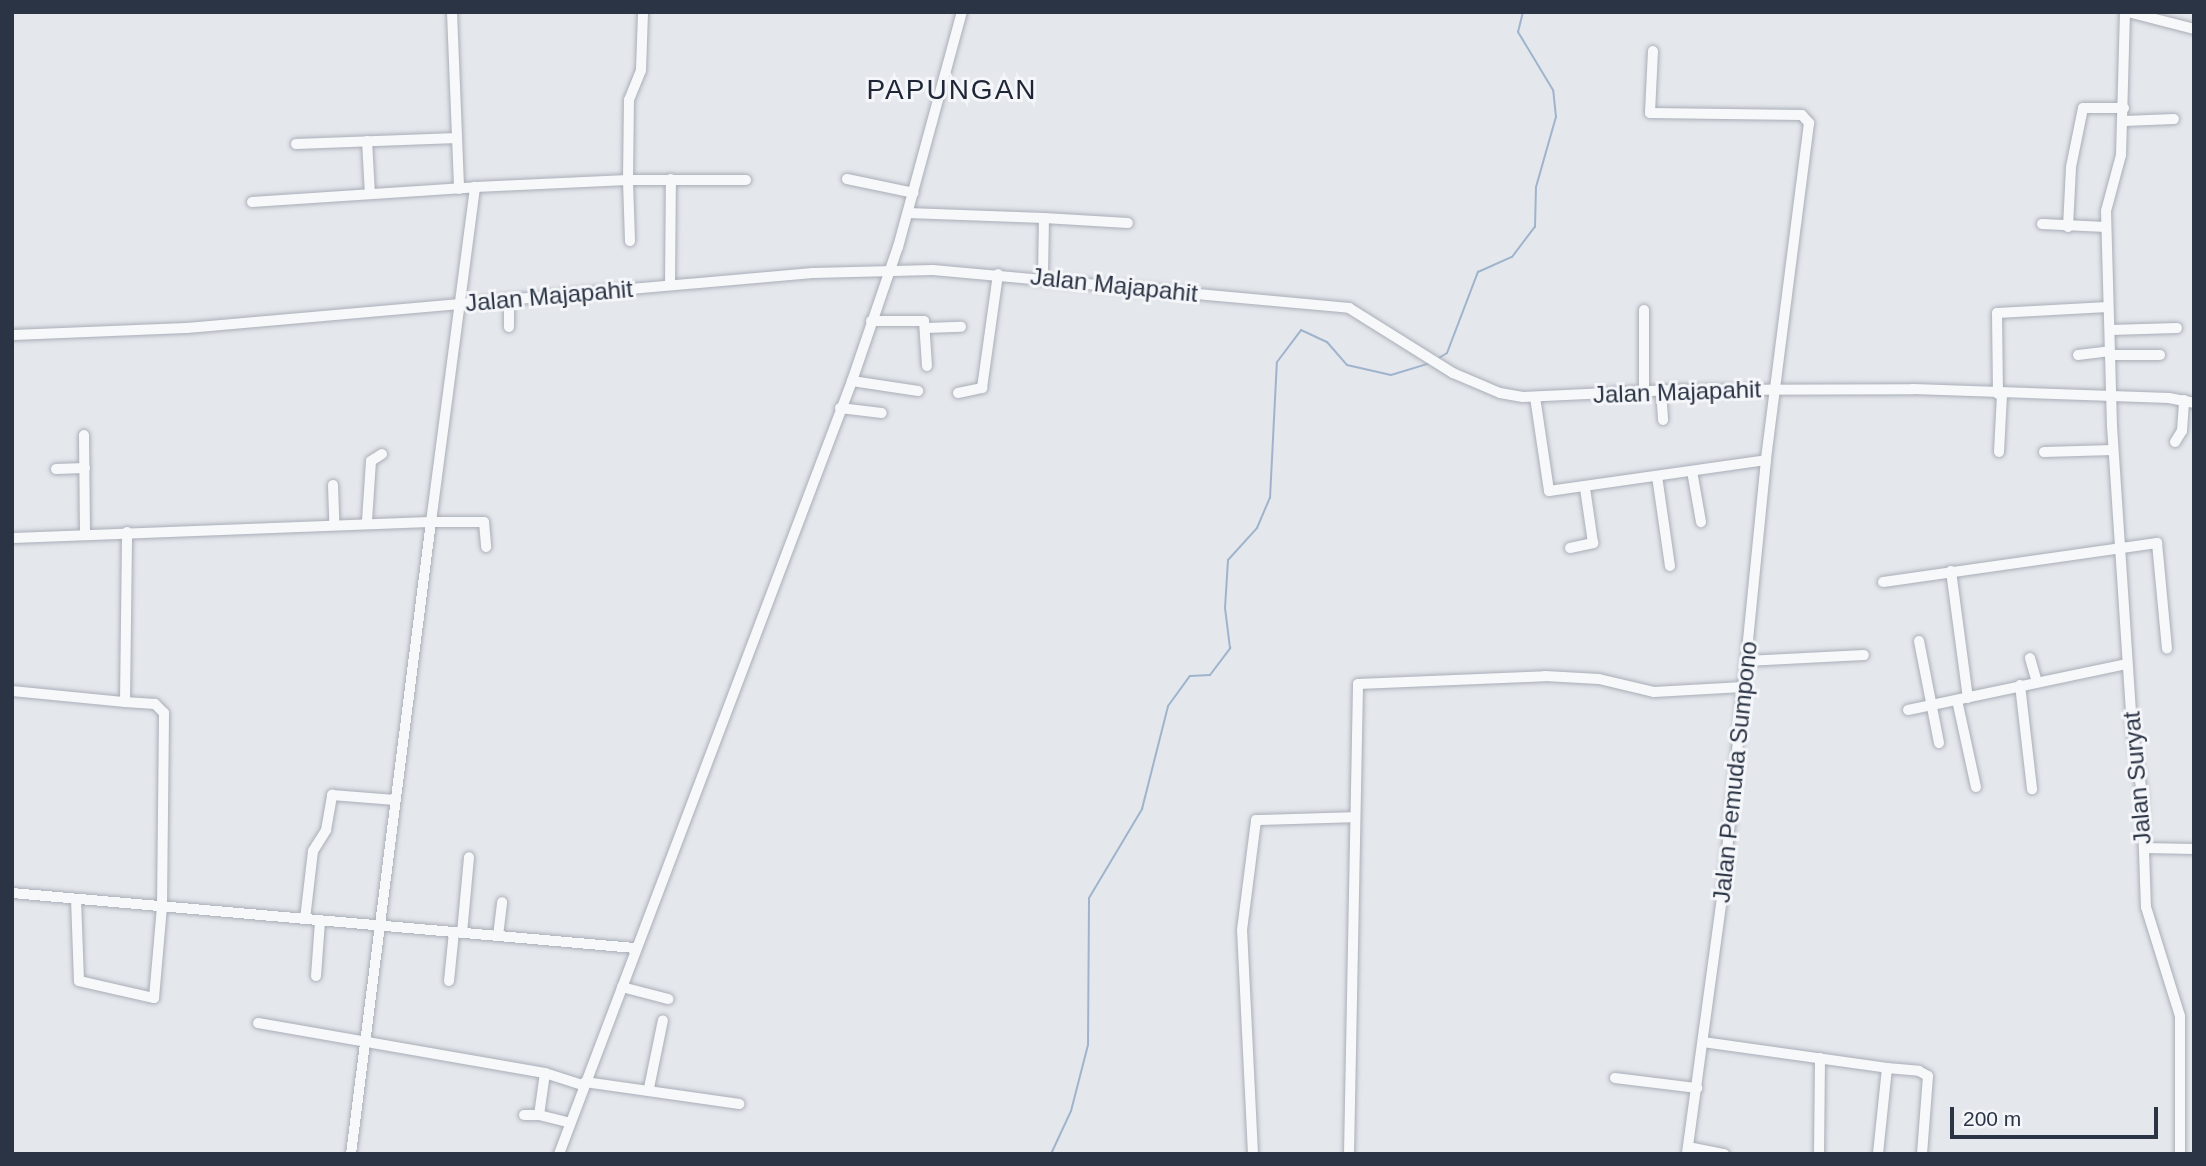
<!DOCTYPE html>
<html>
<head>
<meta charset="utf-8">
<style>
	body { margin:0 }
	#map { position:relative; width:2206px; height:1166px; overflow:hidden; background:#e4e7ec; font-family:Helvetica,sans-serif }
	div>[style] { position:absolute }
	.stream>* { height:2px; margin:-1px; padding:0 1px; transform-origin:1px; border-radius:1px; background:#9fb4cc }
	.roads { filter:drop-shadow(0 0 2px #a9aeb7) drop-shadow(0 0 2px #a9aeb7) }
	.minor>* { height:10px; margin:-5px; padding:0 5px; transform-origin:5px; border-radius:5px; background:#f7f8fa }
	span { translate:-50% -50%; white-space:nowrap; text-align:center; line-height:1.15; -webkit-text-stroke:6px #f4f6f9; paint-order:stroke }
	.street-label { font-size:24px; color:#2b3445 }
	.quarter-label { font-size:28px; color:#1d2536; letter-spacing:2px }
	.frame { position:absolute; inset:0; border:14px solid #2b3445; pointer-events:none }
	.scale { position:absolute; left:1950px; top:1107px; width:208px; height:32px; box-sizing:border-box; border:4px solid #2b3445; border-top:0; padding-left:9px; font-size:21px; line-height:24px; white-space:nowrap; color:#2b3445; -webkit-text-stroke:5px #f4f6f9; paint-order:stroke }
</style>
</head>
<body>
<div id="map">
	<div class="stream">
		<div style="left:1439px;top:358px;width:9px;rotate:-32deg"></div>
		<div style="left:1447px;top:353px;width:87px;rotate:-69.1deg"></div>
		<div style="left:1478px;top:272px;width:37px;rotate:-24deg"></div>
		<div style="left:1512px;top:257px;width:38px;rotate:-53deg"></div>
		<div style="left:1535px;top:227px;width:40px;rotate:-88.6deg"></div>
		<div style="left:1536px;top:187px;width:73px;rotate:-74.1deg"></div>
		<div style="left:1556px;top:117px;width:27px;rotate:-96deg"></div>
		<div style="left:1553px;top:90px;width:68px;rotate:-121.1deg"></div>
		<div style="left:1518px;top:32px;width:21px;rotate:-76deg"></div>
		<div style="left:1051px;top:1154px;width:47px;rotate:-65.1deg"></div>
		<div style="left:1071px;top:1111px;width:68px;rotate:-75.6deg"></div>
		<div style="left:1088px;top:1045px;width:147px;rotate:-89.6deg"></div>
		<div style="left:1089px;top:898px;width:104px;rotate:-59.2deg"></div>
		<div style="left:1142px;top:809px;width:106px;rotate:-75.8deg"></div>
		<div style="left:1168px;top:706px;width:37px;rotate:-54deg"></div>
		<div style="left:1190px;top:676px;width:20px;rotate:-3deg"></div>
		<div style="left:1210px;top:675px;width:34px;rotate:-53deg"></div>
		<div style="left:1230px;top:648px;width:40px;rotate:-97.1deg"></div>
		<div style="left:1225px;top:608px;width:48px;rotate:-86.4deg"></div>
		<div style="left:1228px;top:560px;width:43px;rotate:-47.8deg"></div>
		<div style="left:1257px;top:528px;width:33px;rotate:-67deg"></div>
		<div style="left:1270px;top:498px;width:136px;rotate:-87.1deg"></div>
		<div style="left:1277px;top:362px;width:40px;rotate:-53deg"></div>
		<div style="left:1301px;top:330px;width:29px;rotate:25deg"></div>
		<div style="left:1327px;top:342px;width:30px;rotate:49deg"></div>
		<div style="left:1347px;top:365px;width:45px;rotate:12.8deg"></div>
		<div style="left:1391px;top:375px;width:39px;rotate:-17deg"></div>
	</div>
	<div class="roads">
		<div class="minor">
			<div style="left:452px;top:12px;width:177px;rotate:87.7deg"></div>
			<div style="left:2125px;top:12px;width:143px;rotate:91.6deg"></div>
			<div style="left:2121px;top:155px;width:58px;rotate:105deg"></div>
			<div style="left:2106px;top:211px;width:215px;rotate:88.4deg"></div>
			<div style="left:2112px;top:426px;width:302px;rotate:86.2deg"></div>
			<div style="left:2132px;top:727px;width:68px;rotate:81.5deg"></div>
			<div style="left:2142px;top:794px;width:113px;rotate:88deg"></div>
			<div style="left:2146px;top:907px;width:114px;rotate:72.7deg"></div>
			<div style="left:2180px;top:1016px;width:138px;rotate:90deg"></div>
			<div style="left:2128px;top:12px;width:68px;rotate:14.4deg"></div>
			<div style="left:1653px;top:51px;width:62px;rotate:92.8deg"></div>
			<div style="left:1650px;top:113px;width:152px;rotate:0.8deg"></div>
			<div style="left:1802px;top:115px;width:11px;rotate:49deg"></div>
			<div style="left:1809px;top:123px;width:340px;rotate:97.3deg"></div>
			<div style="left:1766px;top:460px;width:425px;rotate:95.7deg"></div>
			<div style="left:1724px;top:883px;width:274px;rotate:97.8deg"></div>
			<div style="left:2124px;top:121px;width:50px;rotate:-2.3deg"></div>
			<div style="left:367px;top:141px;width:53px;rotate:86.8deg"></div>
			<div style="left:296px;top:144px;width:161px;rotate:-2.1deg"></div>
			<div style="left:847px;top:179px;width:68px;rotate:11.8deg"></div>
			<div style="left:252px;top:202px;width:224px;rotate:-3.8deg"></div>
			<div style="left:908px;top:213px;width:136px;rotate:2.1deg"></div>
			<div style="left:1044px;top:218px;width:59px;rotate:91deg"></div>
			<div style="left:1044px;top:218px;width:84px;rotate:3.4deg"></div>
			<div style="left:2042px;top:224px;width:64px;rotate:2.7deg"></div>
			<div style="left:2068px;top:227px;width:60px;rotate:-87.1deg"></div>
			<div style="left:2071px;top:167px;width:60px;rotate:-78.5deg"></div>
			<div style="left:2083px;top:108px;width:41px"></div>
			<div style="left:630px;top:241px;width:61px;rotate:-91.9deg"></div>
			<div style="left:628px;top:180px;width:118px"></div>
			<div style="left:670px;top:285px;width:106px;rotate:-89.5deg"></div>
			<div style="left:871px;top:321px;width:53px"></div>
			<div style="left:924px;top:321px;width:45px;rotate:86.2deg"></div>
			<div style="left:509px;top:327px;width:28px;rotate:-90deg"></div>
			<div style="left:926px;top:328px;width:35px;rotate:-2deg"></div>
			<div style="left:2110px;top:330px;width:67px;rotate:-1.7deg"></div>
			<div style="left:12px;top:335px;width:175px;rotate:-2.3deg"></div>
			<div style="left:187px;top:328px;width:628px;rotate:-5.02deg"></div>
			<div style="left:813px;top:273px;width:120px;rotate:-1.4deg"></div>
			<div style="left:933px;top:270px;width:418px;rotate:5.2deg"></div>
			<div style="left:1349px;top:308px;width:123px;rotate:32deg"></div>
			<div style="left:1453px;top:373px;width:51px;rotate:23.1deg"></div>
			<div style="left:1500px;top:393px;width:23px;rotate:10deg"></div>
			<div style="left:1523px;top:397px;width:149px;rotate:-2.7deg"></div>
			<div style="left:1672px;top:390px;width:241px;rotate:-0.2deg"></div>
			<div style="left:1913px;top:389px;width:256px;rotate:2deg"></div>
			<div style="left:2169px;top:398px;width:25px;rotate:11deg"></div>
			<div style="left:2078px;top:355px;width:32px;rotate:-7deg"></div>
			<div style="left:2110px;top:355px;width:50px"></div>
			<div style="left:852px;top:381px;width:67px;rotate:8.6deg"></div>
			<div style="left:1661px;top:390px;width:30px;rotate:86deg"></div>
			<div style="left:1644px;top:391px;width:81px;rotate:-90deg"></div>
			<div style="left:958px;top:393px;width:25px;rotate:-12deg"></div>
			<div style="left:982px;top:388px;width:115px;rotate:-82deg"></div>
			<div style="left:1998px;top:394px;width:81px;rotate:-90.7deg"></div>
			<div style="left:1997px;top:313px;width:111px;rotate:-3.1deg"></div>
			<div style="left:1535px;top:397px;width:95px;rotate:81.5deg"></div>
			<div style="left:1549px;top:491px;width:219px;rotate:-8.1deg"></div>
			<div style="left:840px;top:408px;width:42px;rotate:6.8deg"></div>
			<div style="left:84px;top:435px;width:98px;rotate:89.4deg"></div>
			<div style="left:2175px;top:442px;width:13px;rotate:-58deg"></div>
			<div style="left:2182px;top:431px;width:31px;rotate:-86deg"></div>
			<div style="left:1999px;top:452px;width:58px;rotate:-87deg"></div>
			<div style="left:2044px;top:452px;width:69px;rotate:-1.7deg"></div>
			<div style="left:56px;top:469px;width:29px;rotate:-2deg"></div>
			<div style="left:1692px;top:471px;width:52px;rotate:80deg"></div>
			<div style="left:1657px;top:476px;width:91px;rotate:81.8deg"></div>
			<div style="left:333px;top:485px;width:38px;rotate:88deg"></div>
			<div style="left:367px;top:521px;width:60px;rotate:-86.2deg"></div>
			<div style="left:371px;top:461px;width:13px;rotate:-32deg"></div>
			<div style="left:12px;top:538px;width:419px;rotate:-2.2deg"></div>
			<div style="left:431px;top:522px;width:338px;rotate:-82.5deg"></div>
			<div style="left:475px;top:187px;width:153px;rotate:-2.6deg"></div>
			<div style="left:628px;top:180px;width:80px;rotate:-89.3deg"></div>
			<div style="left:629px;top:100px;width:32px;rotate:-68deg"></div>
			<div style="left:641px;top:70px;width:58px;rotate:-88deg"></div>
			<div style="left:1570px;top:548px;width:24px;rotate:-12deg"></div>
			<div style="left:1593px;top:543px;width:56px;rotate:-98.3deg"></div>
			<div style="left:1951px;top:571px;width:128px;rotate:82.4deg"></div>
			<div style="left:1883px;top:582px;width:277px;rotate:-8.1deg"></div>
			<div style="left:2157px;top:543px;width:106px;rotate:84.6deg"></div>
			<div style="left:1919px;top:641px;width:104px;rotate:78.9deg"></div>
			<div style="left:2030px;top:658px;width:25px;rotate:74deg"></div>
			<div style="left:1746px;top:661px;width:118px;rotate:-2.9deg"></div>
			<div style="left:2020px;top:685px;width:105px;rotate:83.4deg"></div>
			<div style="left:12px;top:691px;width:114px;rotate:5.6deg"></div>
			<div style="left:125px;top:702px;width:170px;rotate:-89.3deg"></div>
			<div style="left:1957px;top:700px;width:89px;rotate:77.7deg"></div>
			<div style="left:1908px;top:710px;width:224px;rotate:-11.9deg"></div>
			<div style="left:2144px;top:848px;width:50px;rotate:1.1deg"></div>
			<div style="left:12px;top:893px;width:625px;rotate:5.05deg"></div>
			<div style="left:76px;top:899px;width:82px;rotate:87.9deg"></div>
			<div style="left:79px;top:981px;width:77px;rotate:12.8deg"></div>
			<div style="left:154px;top:998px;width:91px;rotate:-85deg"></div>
			<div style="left:162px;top:907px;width:194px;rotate:-89.4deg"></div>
			<div style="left:164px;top:713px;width:13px;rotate:-135deg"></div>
			<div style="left:155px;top:704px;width:30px;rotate:-176deg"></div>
			<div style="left:305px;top:919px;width:68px;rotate:-83.3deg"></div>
			<div style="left:313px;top:851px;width:25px;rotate:-58deg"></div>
			<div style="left:326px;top:830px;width:36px;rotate:-80deg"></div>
			<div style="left:332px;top:795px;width:63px;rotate:4.5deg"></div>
			<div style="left:462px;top:933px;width:76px;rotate:-84.7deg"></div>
			<div style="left:498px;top:936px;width:34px;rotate:-83deg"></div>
			<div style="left:316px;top:976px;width:55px;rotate:-85.8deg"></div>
			<div style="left:449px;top:981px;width:49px;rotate:-84.2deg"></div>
			<div style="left:622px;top:987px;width:48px;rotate:14.6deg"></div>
			<div style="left:258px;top:1023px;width:291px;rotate:9.9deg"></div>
			<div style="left:545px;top:1073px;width:40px;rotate:18deg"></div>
			<div style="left:1703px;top:1042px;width:186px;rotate:8deg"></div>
			<div style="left:1887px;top:1068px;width:86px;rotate:96deg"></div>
			<div style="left:1887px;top:1068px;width:32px;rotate:5deg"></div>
			<div style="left:1919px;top:1071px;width:10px;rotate:29deg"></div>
			<div style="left:1928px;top:1076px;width:78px;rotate:94.4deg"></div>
			<div style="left:545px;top:1073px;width:42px;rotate:98.1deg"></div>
			<div style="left:539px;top:1115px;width:32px;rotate:14deg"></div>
			<div style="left:1615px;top:1078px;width:83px;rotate:7deg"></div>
			<div style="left:585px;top:1082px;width:156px;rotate:8.1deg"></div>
			<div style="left:649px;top:1088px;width:69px;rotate:-78.4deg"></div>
			<div style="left:524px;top:1115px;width:15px"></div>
			<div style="left:1688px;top:1147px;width:37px;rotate:11deg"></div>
			<div style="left:351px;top:1154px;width:637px;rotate:-82.79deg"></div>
			<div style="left:431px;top:522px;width:53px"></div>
			<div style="left:484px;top:522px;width:25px;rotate:85deg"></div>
			<div style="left:559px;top:1154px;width:827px;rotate:-69.24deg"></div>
			<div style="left:852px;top:381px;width:142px;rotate:-71.1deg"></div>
			<div style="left:898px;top:247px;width:244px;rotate:-74.8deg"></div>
			<div style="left:1253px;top:1154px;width:224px;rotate:-92.8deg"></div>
			<div style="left:1242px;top:930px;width:111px;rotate:-82.7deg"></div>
			<div style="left:1256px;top:820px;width:99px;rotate:-1.7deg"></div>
			<div style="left:1349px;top:1154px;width:470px;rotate:-88.9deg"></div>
			<div style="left:1358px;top:684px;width:187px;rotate:-2.4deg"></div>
			<div style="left:1545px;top:676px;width:54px;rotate:3.2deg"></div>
			<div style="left:1599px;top:679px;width:57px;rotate:13.3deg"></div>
			<div style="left:1654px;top:692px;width:89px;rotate:-3.2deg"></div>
			<div style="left:1819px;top:1154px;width:96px;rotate:-89.4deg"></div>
		</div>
	</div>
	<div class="street-label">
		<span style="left:1114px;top:285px;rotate:6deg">Jalan Majapahit</span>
		<span style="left:549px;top:296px;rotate:-5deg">Jalan Majapahit</span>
		<span style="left:1677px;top:392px;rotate:-2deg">Jalan Majapahit</span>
		<span style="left:1735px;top:772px;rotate:-84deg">Jalan Pemuda Sumpono</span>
		<span style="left:2137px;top:778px;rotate:-95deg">Jalan Suryat</span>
	</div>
	<div class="quarter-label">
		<span style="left:952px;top:90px">PAPUNGAN</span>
	</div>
	<div class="frame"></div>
	<div class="scale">200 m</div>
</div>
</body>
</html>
